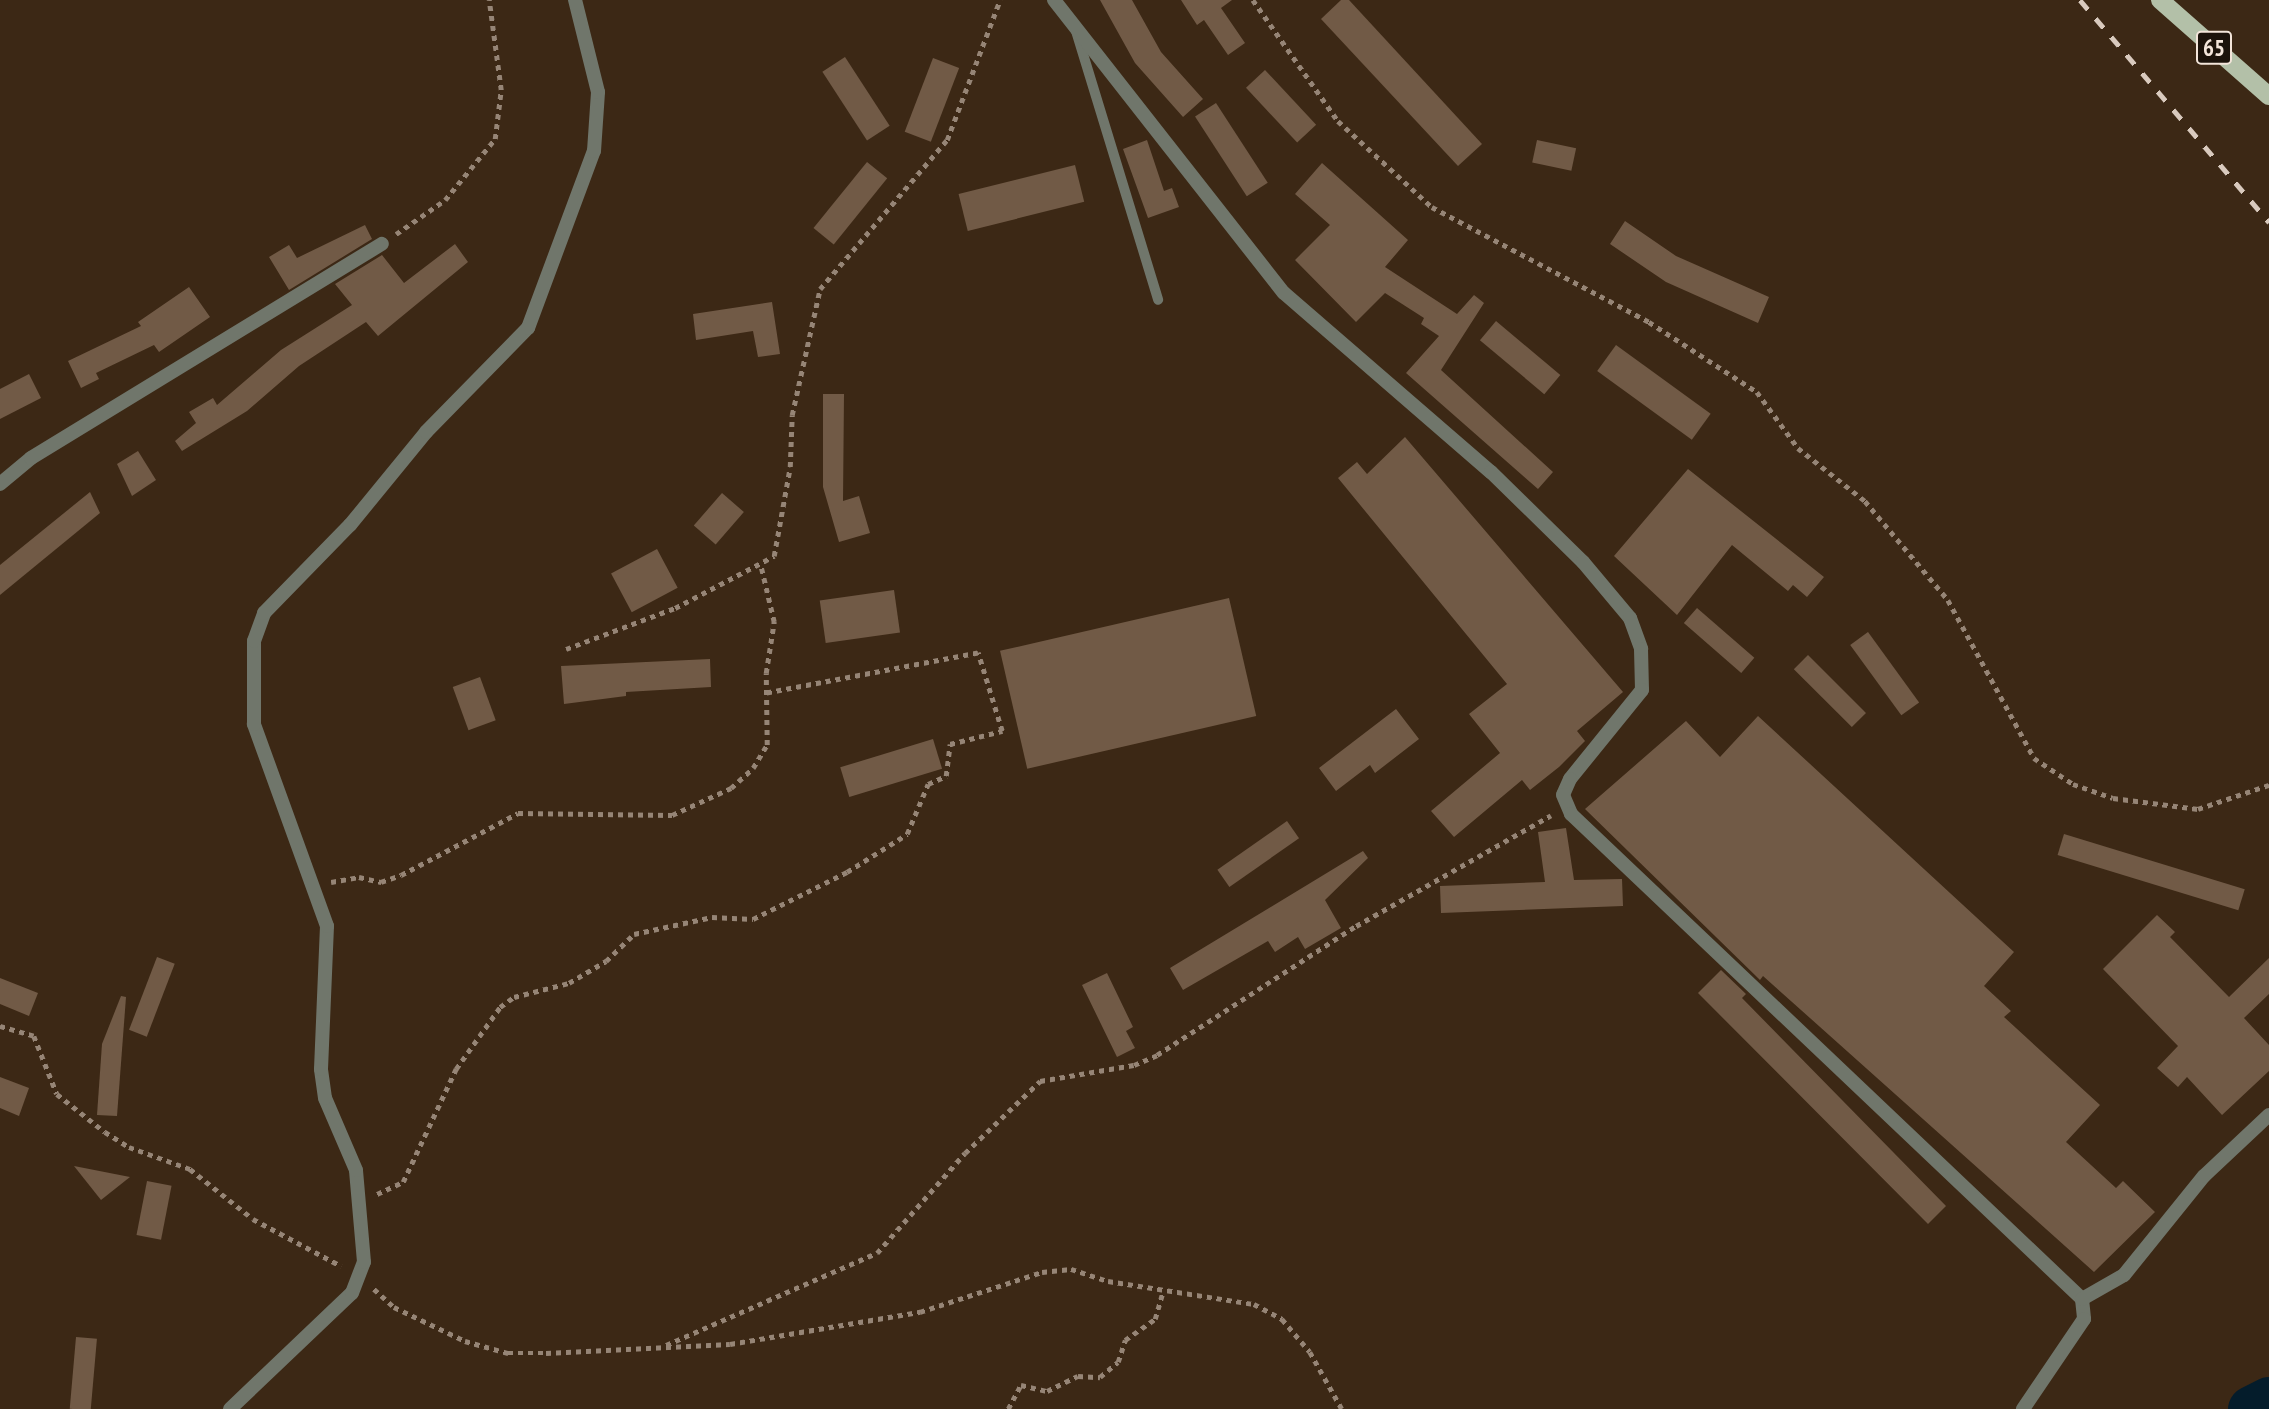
<!DOCTYPE html>
<html>
<head>
<meta charset="utf-8">
<style>
	body { margin:0 }
	#map { position:relative; width:2269px; height:1409px; overflow:hidden; background:#3c2815; font-family:"PT Sans Narrow",sans-serif }
	div>[style] { position:absolute }
	.river>* { height:47px; margin:-23.5px; padding:0 23.5px; transform-origin:23.5px; border-radius:23.5px; background:#041c2b }
	.building>* { inset:0; background:#715a46; transform-origin:0 0 }
	.path>* { height:4.5px; margin-top:-2.25px; transform-origin:0; background:repeating-linear-gradient(90deg,#968576 0 5px,transparent 0 10px) }
	.service>* { height:10px; margin:-5px; padding:0 5px; transform-origin:5px; border-radius:5px; background:#70766b }
	.minor>* { height:14px; margin:-7px; padding:0 7px; transform-origin:7px; border-radius:7px; background:#70766b }
	.primary>* { height:18px; margin:-9px; padding:0 9px; transform-origin:9px; border-radius:9px; background:#b3c0a8 }
	.rail>* { height:5px; margin-top:-2.5px; transform-origin:0; background:repeating-linear-gradient(90deg,#d9cabe 0 12px,transparent 0 24px) }
	span { translate:-50% -50%; white-space:nowrap; text-align:center; line-height:1.15; -webkit-text-stroke:7px #1c130b; paint-order:stroke }
	.shield-label span { padding:2px 5px; background:#1c130b; border:2px solid; border-radius:5px; -webkit-text-stroke-width:0 }
	.shield-label { font-size:23px; color:#f3e5da; font-weight:700 }
</style>
</head>
<body>
<div id="map">
	<div class="river">
		<div style="left:2251px;top:1409px;width:20px;rotate:-27deg"></div>
	</div>
	<div class="building">
		<div style="clip-path:polygon(1100px 0,1132px 0,1161px 52px,1203px 99px,1183px 117px,1135px 63px)"></div>
		<div style="clip-path:polygon(1181px 0,1232px 0,1221px 8px,1245px 43px,1228px 55px,1204px 20px,1197px 25px)"></div>
		<div style="clip-path:polygon(1341px 0,1349px 0,1482px 144px,1458px 166px,1321px 19px)"></div>
		<div style="left:845px;top:57px;width:82px;height:27px;rotate:57deg"></div>
		<div style="left:933px;top:58px;width:28px;height:79px;rotate:21deg"></div>
		<div style="left:1265px;top:70px;width:75px;height:26px;rotate:47deg"></div>
		<div style="left:1216px;top:103px;width:95px;height:25px;rotate:57deg"></div>
		<div style="clip-path:polygon(1147px 140px,1164px 191px,1172px 188px,1179px 207px,1148px 218px,1123px 149px)"></div>
		<div style="left:1537px;top:140px;width:40px;height:23px;rotate:12deg"></div>
		<div style="left:867px;top:162px;width:26px;height:85px;rotate:39deg"></div>
		<div style="clip-path:polygon(1322px 163px,1408px 240px,1385px 267px,1457px 314px,1474px 295px,1484px 303px,1441px 370px,1553px 472px,1538px 489px,1406px 373px,1439px 336px,1421px 324px,1424px 318px,1385px 293px,1356px 322px,1295px 260px,1330px 225px,1295px 194px)"></div>
		<div style="left:1075px;top:165px;width:38px;height:120px;rotate:76deg"></div>
		<div style="clip-path:polygon(1625px 221px,1676px 256px,1769px 297px,1758px 323px,1666px 282px,1610px 244px)"></div>
		<div style="clip-path:polygon(365px 225px,372px 239px,289px 290px,269px 257px,289px 245px,297px 258px)"></div>
		<div style="clip-path:polygon(455px 244px,468px 262px,378px 336px,366px 322px,299px 366px,247px 411px,182px 451px,175px 441px,196px 423px,189px 412px,213px 398px,217px 405px,281px 350px,352px 305px,335px 284px,382px 255px,404px 283px)"></div>
		<div style="clip-path:polygon(189px 287px,210px 317px,159px 352px,154px 345px,96px 373px,99px 379px,81px 388px,68px 361px,141px 326px,138px 322px)"></div>
		<div style="clip-path:polygon(772px 302px,780px 354px,758px 357px,753px 331px,696px 340px,693px 314px)"></div>
		<div style="left:1496px;top:321px;width:84px;height:25px;rotate:40deg"></div>
		<div style="left:1616px;top:345px;width:117px;height:32px;rotate:36deg"></div>
		<div style="clip-path:polygon(29px 374px,41px 398px,0 419px,0 389px)"></div>
		<div style="clip-path:polygon(823px 394px,844px 394px,843px 501px,859px 496px,870px 533px,839px 542px,823px 487px)"></div>
		<div style="clip-path:polygon(1405px 437px,1623px 692px,1577px 731px,1585px 741px,1559px 767px,1530px 790px,1522px 780px,1454px 837px,1431px 811px,1500px 753px,1469px 714px,1507px 684px,1338px 478px,1357px 462px,1367px 474px)"></div>
		<div style="clip-path:polygon(138px 451px,156px 480px,132px 496px,117px 464px)"></div>
		<div style="clip-path:polygon(1688px 469px,1824px 577px,1807px 597px,1793px 585px,1788px 591px,1732px 545px,1677px 615px,1614px 556px)"></div>
		<div style="clip-path:polygon(90px 492px,100px 513px,0 595px,0 565px)"></div>
		<div style="left:722px;top:493px;width:29px;height:43px;rotate:41deg"></div>
		<div style="left:657px;top:549px;width:44px;height:52px;rotate:62deg"></div>
		<div style="left:894px;top:590px;width:43px;height:75px;rotate:82deg"></div>
		<div style="left:1229px;top:598px;width:121px;height:235px;rotate:77deg"></div>
		<div style="left:1697px;top:608px;width:76px;height:20px;rotate:41deg"></div>
		<div style="left:1868px;top:632px;width:87px;height:22px;rotate:54deg"></div>
		<div style="left:1808px;top:655px;width:82px;height:20px;rotate:45deg"></div>
		<div style="clip-path:polygon(710px 659px,711px 687px,626px 692px,626px 696px,564px 704px,561px 666px)"></div>
		<div style="left:480px;top:677px;width:46px;height:29px;rotate:70deg"></div>
		<div style="clip-path:polygon(1396px 709px,1419px 739px,1375px 773px,1370px 765px,1336px 791px,1319px 768px)"></div>
		<div style="clip-path:polygon(1758px 716px,2014px 952px,1984px 986px,2011px 1011px,2004px 1017px,2100px 1105px,2066px 1142px,2116px 1188px,2123px 1181px,2155px 1212px,2094px 1272px,1763px 976px,1760px 980px,1585px 809px,1686px 721px,1720px 757px)"></div>
		<div style="left:933px;top:739px;width:31px;height:97px;rotate:73deg"></div>
		<div style="left:1287px;top:821px;width:21px;height:85px;rotate:55deg"></div>
		<div style="clip-path:polygon(1566px 828px,1574px 880px,1622px 879px,1623px 906px,1441px 913px,1440px 886px,1545px 882px,1538px 832px)"></div>
		<div style="left:2064px;top:834px;width:189px;height:22px;rotate:17deg"></div>
		<div style="clip-path:polygon(1363px 851px,1368px 858px,1325px 900px,1341px 928px,1305px 949px,1298px 937px,1275px 952px,1268px 941px,1183px 990px,1170px 968px)"></div>
		<div style="clip-path:polygon(2157px 915px,2175px 932px,2170px 937px,2229px 997px,2269px 958px,2269px 994px,2244px 1018px,2269px 1045px,2269px 1071px,2222px 1115px,2187px 1077px,2178px 1087px,2157px 1068px,2178px 1046px,2103px 969px)"></div>
		<div style="left:157px;top:957px;width:19px;height:78px;rotate:21deg"></div>
		<div style="clip-path:polygon(1721px 970px,1746px 994px,1742px 998px,1946px 1206px,1928px 1224px,1698px 993px)"></div>
		<div style="clip-path:polygon(1107px 973px,1133px 1027px,1126px 1031px,1135px 1048px,1117px 1057px,1082px 985px)"></div>
		<div style="clip-path:polygon(0 978px,38px 993px,29px 1016px,0 1004px)"></div>
		<div style="clip-path:polygon(121px 996px,126px 997px,117px 1116px,97px 1115px,102px 1044px)"></div>
		<div style="clip-path:polygon(0 1077px,29px 1088px,19px 1116px,0 1108px)"></div>
		<div style="clip-path:polygon(74px 1166px,130px 1177px,101px 1200px)"></div>
		<div style="left:147px;top:1181px;width:25px;height:55px;rotate:11deg"></div>
		<div style="left:76px;top:1337px;width:21px;height:72px;rotate:5deg"></div>
	</div>
	<div class="path">
		<div style="left:1253px;top:0;width:148px;rotate:54.9deg"></div>
		<div style="left:1338px;top:121px;width:127px;rotate:42.5deg"></div>
		<div style="left:1432px;top:207px;width:246px;rotate:27.9deg"></div>
		<div style="left:1649px;top:322px;width:129px;rotate:32.9deg"></div>
		<div style="left:1757px;top:392px;width:69px;rotate:53.8deg"></div>
		<div style="left:1798px;top:448px;width:85px;rotate:38.3deg"></div>
		<div style="left:1865px;top:501px;width:129px;rotate:50deg"></div>
		<div style="left:1948px;top:600px;width:180px;rotate:61.4deg"></div>
		<div style="left:2034px;top:758px;width:47px;rotate:33.7deg"></div>
		<div style="left:2073px;top:784px;width:42px;rotate:19.3deg"></div>
		<div style="left:2113px;top:798px;width:86px;rotate:7.4deg"></div>
		<div style="left:2198px;top:809px;width:75px;rotate:-18.7deg"></div>
		<div style="left:396px;top:234px;width:60px;rotate:-34.8deg"></div>
		<div style="left:445px;top:200px;width:79px;rotate:-50.7deg"></div>
		<div style="left:495px;top:139px;width:49px;rotate:-83deg"></div>
		<div style="left:501px;top:90px;width:91px;rotate:-97.6deg"></div>
		<div style="left:566px;top:649px;width:116px;rotate:-20.6deg"></div>
		<div style="left:675px;top:608px;width:112px;rotate:-27.7deg"></div>
		<div style="left:774px;top:556px;width:90px;rotate:-79.8deg"></div>
		<div style="left:790px;top:467px;width:52px;rotate:-87.8deg"></div>
		<div style="left:792px;top:415px;width:129px;rotate:-77.5deg"></div>
		<div style="left:820px;top:289px;width:196px;rotate:-49.6deg"></div>
		<div style="left:947px;top:140px;width:150px;rotate:-69.3deg"></div>
		<div style="left:331px;top:882px;width:28px;rotate:-10deg"></div>
		<div style="left:359px;top:877px;width:23px;rotate:13deg"></div>
		<div style="left:381px;top:882px;width:21px;rotate:-19deg"></div>
		<div style="left:401px;top:875px;width:132px;rotate:-27.9deg"></div>
		<div style="left:518px;top:813px;width:154px;rotate:0.7deg"></div>
		<div style="left:672px;top:815px;width:65px;rotate:-24.6deg"></div>
		<div style="left:731px;top:788px;width:30px;rotate:-42deg"></div>
		<div style="left:753px;top:768px;width:27px;rotate:-59deg"></div>
		<div style="left:767px;top:745px;width:72px;rotate:-90.8deg"></div>
		<div style="left:766px;top:673px;width:52px;rotate:-81.1deg"></div>
		<div style="left:774px;top:622px;width:57px;rotate:-103.3deg"></div>
		<div style="left:0;top:1026px;width:35px;rotate:16deg"></div>
		<div style="left:34px;top:1036px;width:62px;rotate:68.4deg"></div>
		<div style="left:57px;top:1094px;width:61px;rotate:38.4deg"></div>
		<div style="left:105px;top:1132px;width:28px;rotate:32deg"></div>
		<div style="left:129px;top:1147px;width:65px;rotate:19.8deg"></div>
		<div style="left:190px;top:1169px;width:80px;rotate:38.4deg"></div>
		<div style="left:253px;top:1219px;width:100px;rotate:28.1deg"></div>
		<div style="left:377px;top:1194px;width:29px;rotate:-25deg"></div>
		<div style="left:403px;top:1182px;width:125px;rotate:-64.9deg"></div>
		<div style="left:456px;top:1069px;width:76px;rotate:-54.6deg"></div>
		<div style="left:500px;top:1007px;width:17px;rotate:-36deg"></div>
		<div style="left:514px;top:997px;width:57px;rotate:-14.3deg"></div>
		<div style="left:569px;top:983px;width:43px;rotate:-30.7deg"></div>
		<div style="left:606px;top:961px;width:39px;rotate:-44deg"></div>
		<div style="left:634px;top:934px;width:80px;rotate:-12.3deg"></div>
		<div style="left:712px;top:917px;width:41px;rotate:2.8deg"></div>
		<div style="left:753px;top:919px;width:105px;rotate:-26.6deg"></div>
		<div style="left:847px;top:872px;width:71px;rotate:-32.3deg"></div>
		<div style="left:907px;top:834px;width:54px;rotate:-67.2deg"></div>
		<div style="left:928px;top:784px;width:20px;rotate:-24deg"></div>
		<div style="left:946px;top:776px;width:32px;rotate:-83deg"></div>
		<div style="left:950px;top:744px;width:54px;rotate:-14deg"></div>
		<div style="left:1002px;top:731px;width:82px;rotate:-107.1deg"></div>
		<div style="left:978px;top:653px;width:215px;rotate:169.3deg"></div>
		<div style="left:374px;top:1289px;width:27px;rotate:42deg"></div>
		<div style="left:394px;top:1307px;width:79px;rotate:25.6deg"></div>
		<div style="left:465px;top:1341px;width:45px;rotate:15.6deg"></div>
		<div style="left:508px;top:1353px;width:38px"></div>
		<div style="left:546px;top:1353px;width:184px;rotate:-2.8deg"></div>
		<div style="left:730px;top:1344px;width:193px;rotate:-9.6deg"></div>
		<div style="left:920px;top:1312px;width:128px;rotate:-18.2deg"></div>
		<div style="left:1042px;top:1272px;width:29px;rotate:-6deg"></div>
		<div style="left:1071px;top:1269px;width:39px;rotate:18deg"></div>
		<div style="left:1108px;top:1281px;width:148px;rotate:9deg"></div>
		<div style="left:1254px;top:1304px;width:32px;rotate:28deg"></div>
		<div style="left:1282px;top:1319px;width:43px;rotate:49.7deg"></div>
		<div style="left:1310px;top:1352px;width:65px;rotate:60.7deg"></div>
		<div style="left:666px;top:1345px;width:230px;rotate:-23.6deg"></div>
		<div style="left:877px;top:1253px;width:133px;rotate:-48.7deg"></div>
		<div style="left:965px;top:1153px;width:104px;rotate:-43.8deg"></div>
		<div style="left:1040px;top:1081px;width:95px;rotate:-9.7deg"></div>
		<div style="left:1134px;top:1065px;width:25px;rotate:-23deg"></div>
		<div style="left:1157px;top:1055px;width:237px;rotate:-33deg"></div>
		<div style="left:1356px;top:926px;width:224px;rotate:-29.6deg"></div>
		<div style="left:1008px;top:1409px;width:27px;rotate:-62deg"></div>
		<div style="left:1021px;top:1385px;width:27px;rotate:13deg"></div>
		<div style="left:1047px;top:1391px;width:34px;rotate:-26deg"></div>
		<div style="left:1078px;top:1376px;width:22px;rotate:3deg"></div>
		<div style="left:1100px;top:1377px;width:23px;rotate:-40deg"></div>
		<div style="left:1118px;top:1362px;width:23px;rotate:-72deg"></div>
		<div style="left:1125px;top:1340px;width:37px;rotate:-35deg"></div>
		<div style="left:1155px;top:1319px;width:29px;rotate:-74deg"></div>
	</div>
	<div class="service">
		<div style="left:1076px;top:31px;width:281px;rotate:73deg"></div>
	</div>
	<div class="minor">
		<div style="left:1054px;top:0;width:372px;rotate:51.9deg"></div>
		<div style="left:1284px;top:293px;width:274px;rotate:40.9deg"></div>
		<div style="left:1491px;top:472px;width:129px;rotate:44.4deg"></div>
		<div style="left:1583px;top:562px;width:73px;rotate:50deg"></div>
		<div style="left:1630px;top:618px;width:33px;rotate:70deg"></div>
		<div style="left:1641px;top:649px;width:41px;rotate:88.6deg"></div>
		<div style="left:1642px;top:690px;width:114px;rotate:129deg"></div>
		<div style="left:1570px;top:779px;width:17px;rotate:114deg"></div>
		<div style="left:1563px;top:795px;width:21px;rotate:67deg"></div>
		<div style="left:1571px;top:814px;width:705px;rotate:43.5deg"></div>
		<div style="left:2082px;top:1299px;width:20px;rotate:84deg"></div>
		<div style="left:2084px;top:1319px;width:109px;rotate:124.1deg"></div>
		<div style="left:0;top:484px;width:40px;rotate:-40deg"></div>
		<div style="left:31px;top:458px;width:411px;rotate:-31.4deg"></div>
		<div style="left:2082px;top:1299px;width:48px;rotate:-29.7deg"></div>
		<div style="left:2124px;top:1275px;width:127px;rotate:-51.1deg"></div>
		<div style="left:2204px;top:1176px;width:89px;rotate:-43.2deg"></div>
		<div style="left:230px;top:1409px;width:168px;rotate:-43.6deg"></div>
		<div style="left:352px;top:1293px;width:33px;rotate:-69deg"></div>
		<div style="left:364px;top:1262px;width:92px;rotate:-95deg"></div>
		<div style="left:356px;top:1170px;width:78px;rotate:-113.3deg"></div>
		<div style="left:325px;top:1098px;width:29px;rotate:-98deg"></div>
		<div style="left:321px;top:1069px;width:143px;rotate:-87.6deg"></div>
		<div style="left:327px;top:926px;width:215px;rotate:-109.9deg"></div>
		<div style="left:254px;top:724px;width:83px;rotate:-90deg"></div>
		<div style="left:254px;top:641px;width:30px;rotate:-70deg"></div>
		<div style="left:264px;top:613px;width:123px;rotate:-45.7deg"></div>
		<div style="left:350px;top:525px;width:120px;rotate:-50.7deg"></div>
		<div style="left:426px;top:432px;width:146px;rotate:-45.6deg"></div>
		<div style="left:528px;top:328px;width:189px;rotate:-69.6deg"></div>
		<div style="left:594px;top:151px;width:59px;rotate:-86.1deg"></div>
		<div style="left:598px;top:92px;width:95px;rotate:-104deg"></div>
	</div>
	<div class="primary">
		<div style="left:2160px;top:0;width:145px;rotate:41.4deg"></div>
	</div>
	<div class="rail">
		<div style="left:2080px;top:0;width:292px;rotate:49.6deg"></div>
	</div>
	<div class="shield-label">
		<span style="left:2214px;top:48px">65</span>
	</div>
</div>
</body>
</html>
